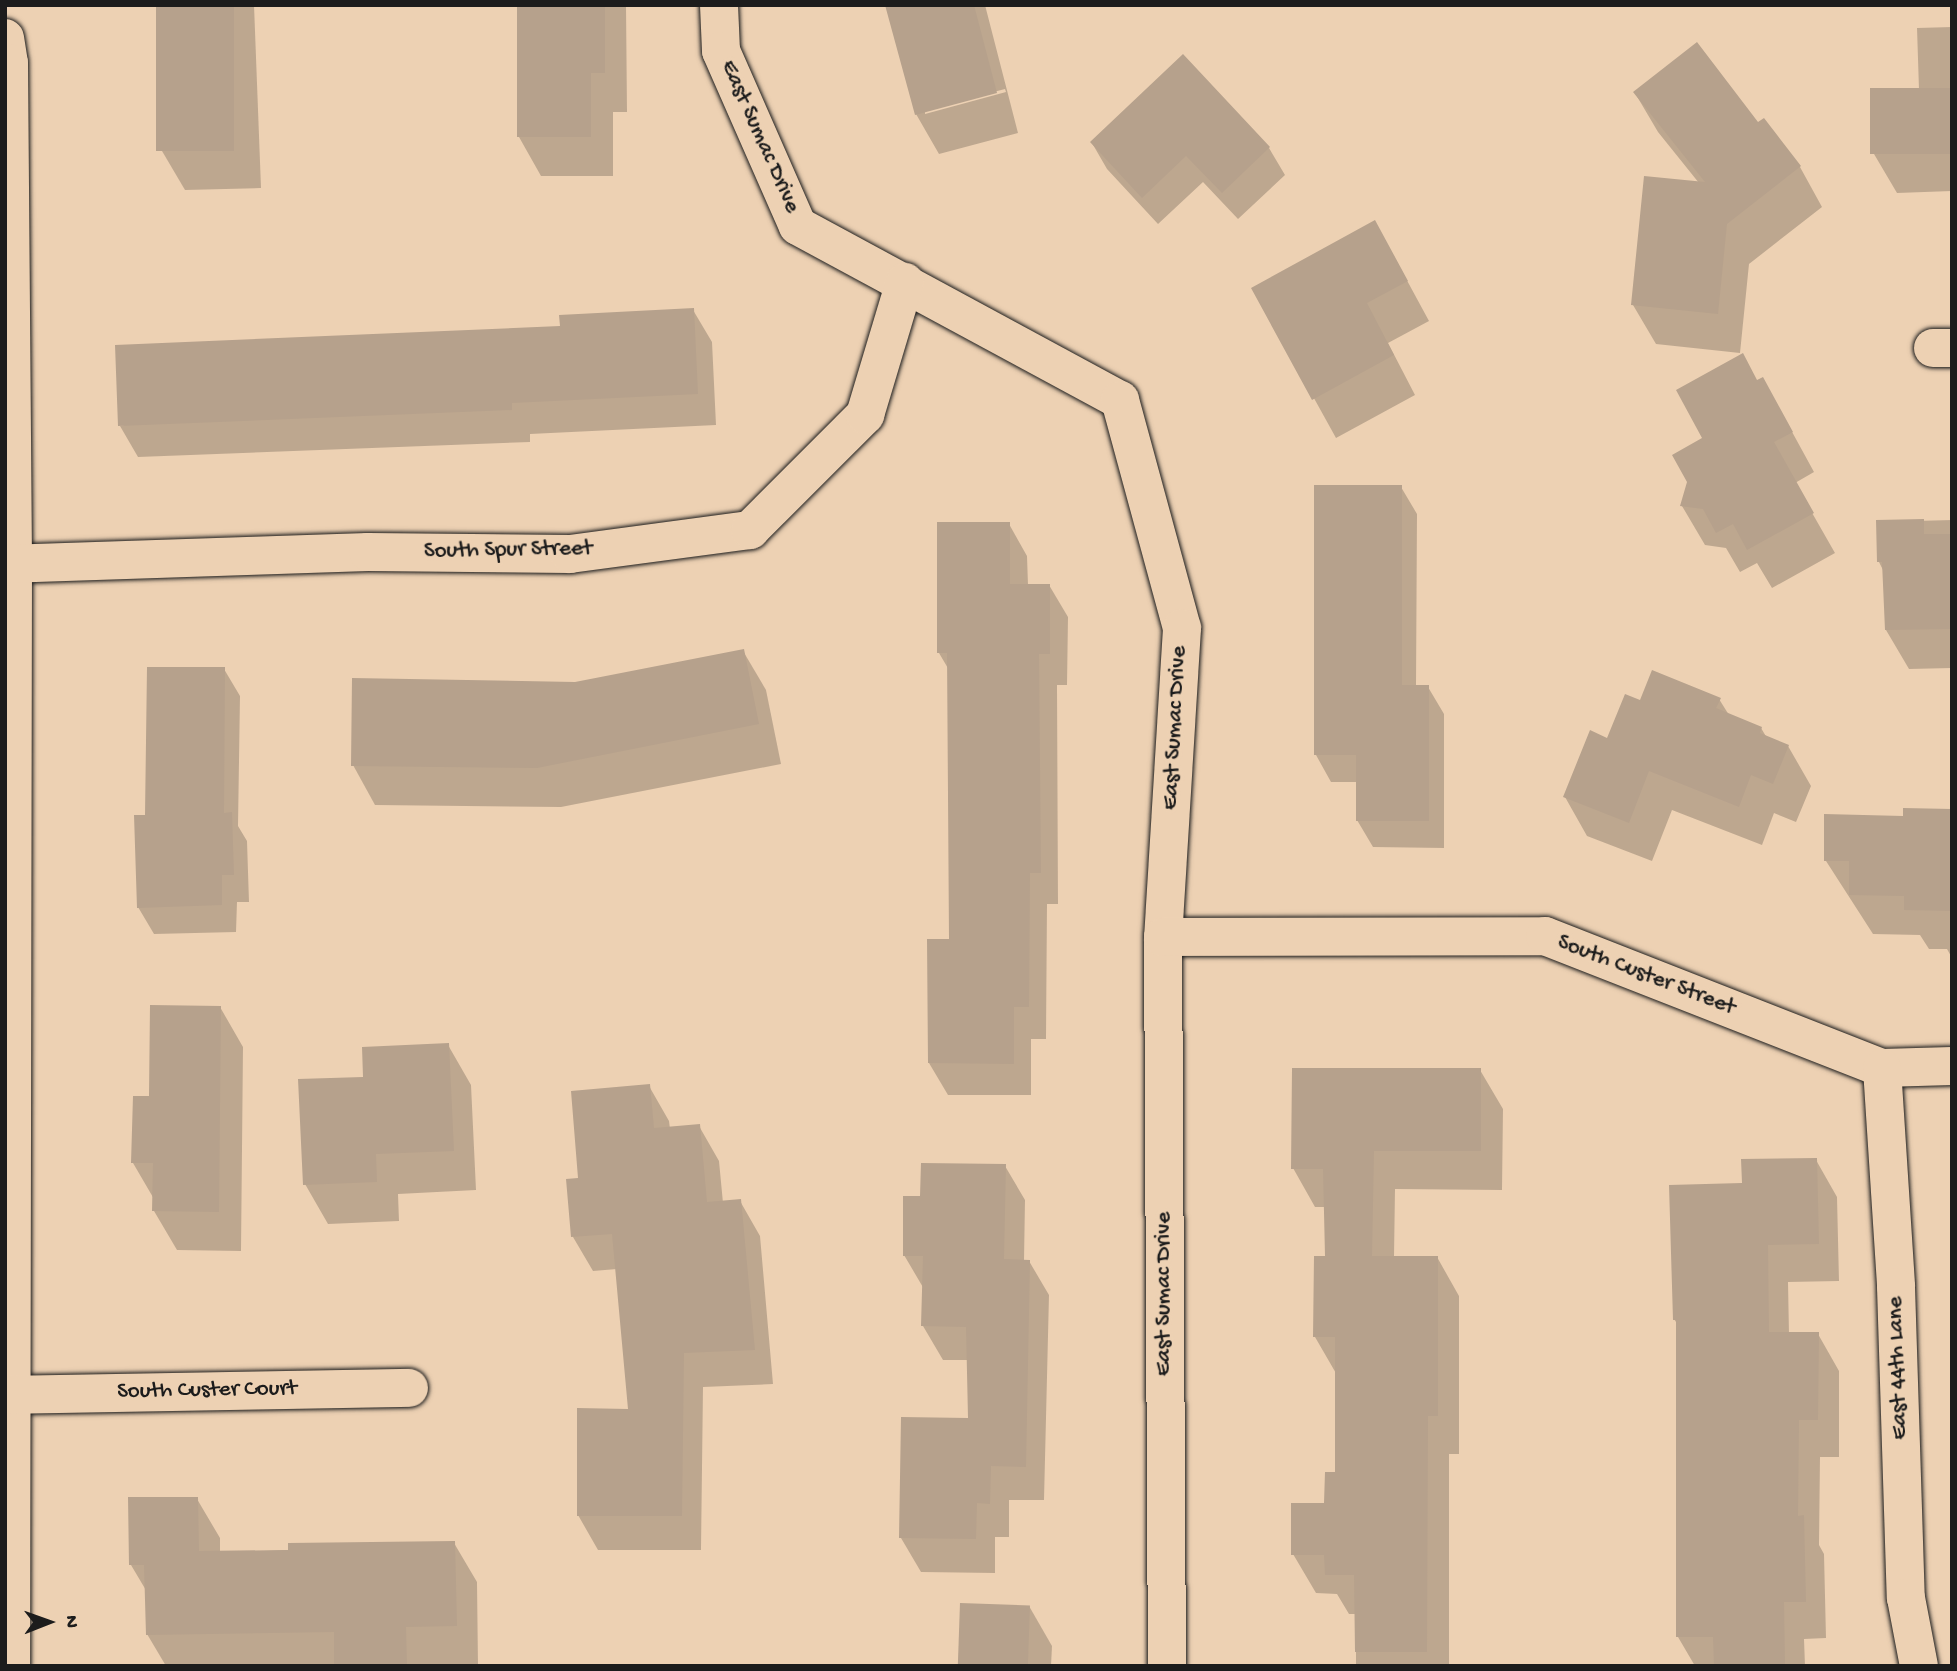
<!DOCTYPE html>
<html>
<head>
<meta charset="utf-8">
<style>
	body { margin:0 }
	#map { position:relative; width:1957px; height:1671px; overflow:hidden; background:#edd1b3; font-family:"Gochi Hand",sans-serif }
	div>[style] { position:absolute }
	.shadow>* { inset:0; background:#0003 }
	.building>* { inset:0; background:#b6a18c; transform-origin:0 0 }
	.roads { filter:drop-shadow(0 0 2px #1c1c1c) drop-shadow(0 0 2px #1c1c1c) }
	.street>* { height:38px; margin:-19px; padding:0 19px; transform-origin:19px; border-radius:19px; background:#edd1b3 }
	span { translate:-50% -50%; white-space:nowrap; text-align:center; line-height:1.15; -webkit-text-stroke:7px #edd1b3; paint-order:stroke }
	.street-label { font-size:23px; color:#1c1c1c }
	.frame { position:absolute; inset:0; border:7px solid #1c1c1c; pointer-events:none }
	.north { position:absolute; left:14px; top:1587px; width:70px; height:70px; -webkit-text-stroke:5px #edd1b3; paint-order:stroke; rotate:89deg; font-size:19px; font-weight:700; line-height:28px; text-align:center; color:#1c1c1c }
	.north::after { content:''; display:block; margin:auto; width:24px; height:32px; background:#1c1c1c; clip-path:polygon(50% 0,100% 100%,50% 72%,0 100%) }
</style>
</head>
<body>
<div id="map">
	<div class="shadow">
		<div style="clip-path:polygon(157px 5px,254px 5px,261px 188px,185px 190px,162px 151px)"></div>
		<div style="clip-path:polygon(518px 5px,626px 5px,627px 112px,613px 112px,613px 176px,541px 176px,519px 137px)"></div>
		<div style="clip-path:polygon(evenodd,887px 5px,985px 5px,1018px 133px,939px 154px,916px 114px,887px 5px,1005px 89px,1006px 92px,925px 114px,925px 110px,1005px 89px)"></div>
		<div style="clip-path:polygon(1952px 27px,1952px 191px,1897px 193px,1874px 154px,1919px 90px,1917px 28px)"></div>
		<div style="clip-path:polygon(1183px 56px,1269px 148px,1285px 175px,1238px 219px,1203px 182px,1158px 224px,1107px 169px,1092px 143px)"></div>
		<div style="clip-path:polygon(1635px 93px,1758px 124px,1763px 120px,1800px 167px,1822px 207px,1749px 264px,1740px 353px,1656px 344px,1633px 305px,1699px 183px,1658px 132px)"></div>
		<div style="clip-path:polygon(1397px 262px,1429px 321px,1388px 343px,1415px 395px,1336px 438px,1253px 288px)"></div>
		<div style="clip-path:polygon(693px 310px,712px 342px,716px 425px,530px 434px,530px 442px,138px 457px,120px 426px,562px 328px)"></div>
		<div style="clip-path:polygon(1758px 382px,1785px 419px,1814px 472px,1795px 483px,1835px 553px,1772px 588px,1757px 563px,1740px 572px,1726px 548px,1705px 545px,1682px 506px,1705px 439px)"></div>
		<div style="clip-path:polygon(1401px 487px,1417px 514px,1416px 687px,1428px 687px,1444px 714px,1444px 848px,1373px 847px,1357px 820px,1358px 782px,1331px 782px,1316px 755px)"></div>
		<div style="clip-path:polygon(1952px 520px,1952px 668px,1909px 669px,1886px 630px,1884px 572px,1879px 562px,1878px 522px)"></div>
		<div style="clip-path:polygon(1009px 524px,1027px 556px,1028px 585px,1049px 585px,1068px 617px,1067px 685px,1057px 685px,1058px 904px,1047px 904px,1046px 1039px,1031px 1039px,1031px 1095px,948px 1095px,929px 1063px,950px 940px,949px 670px,939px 653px)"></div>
		<div style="clip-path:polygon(743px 651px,766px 690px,781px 764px,561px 807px,375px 805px,353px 765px,575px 684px)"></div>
		<div style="clip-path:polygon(224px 669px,240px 696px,238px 826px,247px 841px,249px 902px,237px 902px,236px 932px,154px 934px,138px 907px,147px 817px)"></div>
		<div style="clip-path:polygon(1719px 699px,1729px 715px,1761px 728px,1767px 738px,1788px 746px,1811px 786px,1796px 822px,1774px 813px,1762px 845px,1672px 810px,1652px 861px,1587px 836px,1565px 797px,1641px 702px)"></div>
		<div style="clip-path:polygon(1952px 810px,1952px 958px,1947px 949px,1929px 949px,1920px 935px,1873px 934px,1826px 861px,1905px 817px)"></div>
		<div style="clip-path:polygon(220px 1007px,243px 1047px,241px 1251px,177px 1250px,154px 1211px,154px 1199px,133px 1163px,151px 1098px)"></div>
		<div style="clip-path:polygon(448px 1045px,471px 1085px,476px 1190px,398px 1194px,399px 1221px,328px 1224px,305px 1184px,364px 1079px)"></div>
		<div style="clip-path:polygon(1480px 1070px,1503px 1109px,1502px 1190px,1395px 1189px,1394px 1257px,1437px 1257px,1459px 1296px,1459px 1454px,1449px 1454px,1449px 1666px,1356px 1666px,1356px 1614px,1349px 1614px,1337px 1594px,1316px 1593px,1293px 1554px,1326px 1505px,1337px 1473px,1337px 1375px,1315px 1337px,1326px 1258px,1326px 1207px,1315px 1207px,1293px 1168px)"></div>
		<div style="clip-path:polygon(649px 1086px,669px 1121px,670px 1129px,699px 1126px,719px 1161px,723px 1203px,740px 1201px,760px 1236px,773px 1384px,703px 1387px,701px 1550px,598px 1550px,578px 1515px,630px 1410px,617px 1269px,593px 1271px,573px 1237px,580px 1180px)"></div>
		<div style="clip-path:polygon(1816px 1160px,1837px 1197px,1839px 1281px,1788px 1282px,1789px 1334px,1818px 1334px,1839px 1371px,1839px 1457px,1820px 1457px,1819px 1545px,1824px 1554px,1826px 1638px,1804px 1639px,1805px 1666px,1695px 1666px,1678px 1637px,1678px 1325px,1674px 1319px,1744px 1185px)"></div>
		<div style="clip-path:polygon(1005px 1166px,1025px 1200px,1024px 1261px,1029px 1261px,1049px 1295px,1044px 1500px,1009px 1500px,1009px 1537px,995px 1537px,995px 1573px,921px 1572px,901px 1538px,970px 1419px,969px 1360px,943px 1360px,923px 1326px,924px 1289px,904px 1255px,922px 1198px)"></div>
		<div style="clip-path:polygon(197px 1499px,220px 1538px,220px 1553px,454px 1543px,477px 1582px,478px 1666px,166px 1666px,147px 1634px,147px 1592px,131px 1565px)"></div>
		<div style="clip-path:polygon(1029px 1606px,1052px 1646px,1051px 1666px,960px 1666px)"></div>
	</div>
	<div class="building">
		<div style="left:156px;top:5px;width:78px;height:146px"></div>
		<div style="clip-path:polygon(517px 5px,605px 5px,605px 73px,591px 73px,591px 137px,517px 137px)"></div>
		<div style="clip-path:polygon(885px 5px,974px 5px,997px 93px,915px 115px)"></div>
		<div style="clip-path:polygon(1697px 42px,1758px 122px,1764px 118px,1801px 166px,1727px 224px,1718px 314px,1631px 305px,1644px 176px,1705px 182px,1633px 92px)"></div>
		<div style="clip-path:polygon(1183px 54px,1270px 147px,1222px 193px,1186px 156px,1142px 198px,1090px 142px)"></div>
		<div style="left:1870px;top:88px;width:82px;height:66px"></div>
		<div style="clip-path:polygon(1375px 220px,1408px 281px,1367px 303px,1394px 355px,1312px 400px,1251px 288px)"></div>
		<div style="clip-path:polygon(694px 308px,698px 394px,512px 403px,512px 410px,118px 426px,115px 345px,560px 326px,559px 315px)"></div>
		<div style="clip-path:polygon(1743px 353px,1757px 380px,1763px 377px,1793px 432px,1774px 442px,1814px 513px,1747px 550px,1733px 524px,1716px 533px,1703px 509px,1680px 506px,1687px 482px,1672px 455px,1702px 438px,1676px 390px)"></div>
		<div style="clip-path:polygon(1314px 485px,1402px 485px,1402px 685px,1429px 685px,1429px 821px,1356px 821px,1356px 755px,1314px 755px)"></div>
		<div style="clip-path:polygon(1924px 519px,1924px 534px,1952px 534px,1952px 629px,1885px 630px,1882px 562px,1877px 562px,1876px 520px)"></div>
		<div style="clip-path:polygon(937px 522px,1010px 522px,1010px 584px,1050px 584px,1050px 654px,1039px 654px,1041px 873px,1030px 873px,1029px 1007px,1014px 1007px,1014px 1064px,928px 1063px,927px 939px,949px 939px,947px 653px,937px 653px)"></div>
		<div style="clip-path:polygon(744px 649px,759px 724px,537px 768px,351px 766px,352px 678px,575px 682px)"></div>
		<div style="clip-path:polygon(147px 667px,225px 667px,224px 813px,232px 812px,234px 875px,222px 875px,222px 905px,137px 908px,134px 815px,145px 815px)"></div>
		<div style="clip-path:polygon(1652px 670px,1721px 698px,1716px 708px,1762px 727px,1760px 733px,1789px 745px,1773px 784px,1751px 775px,1739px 807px,1649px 771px,1629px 823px,1563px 797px,1590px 730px,1607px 738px,1625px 694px,1640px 700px)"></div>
		<div style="clip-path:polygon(1903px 808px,1952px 809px,1952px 911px,1904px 910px,1904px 896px,1849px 895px,1849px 861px,1824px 861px,1824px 814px,1903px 816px)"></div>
		<div style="clip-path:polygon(150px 1005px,221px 1006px,219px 1212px,152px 1211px,153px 1163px,131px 1163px,133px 1096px,149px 1096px)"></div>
		<div style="clip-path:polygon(449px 1043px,454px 1151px,376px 1154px,377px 1182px,303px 1185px,298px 1079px,363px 1077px,362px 1047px)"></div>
		<div style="clip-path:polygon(1292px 1068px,1481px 1068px,1481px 1151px,1374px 1151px,1372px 1256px,1438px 1256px,1438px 1416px,1428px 1416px,1427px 1652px,1355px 1652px,1354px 1575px,1325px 1575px,1324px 1555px,1291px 1555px,1291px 1503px,1324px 1503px,1325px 1472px,1335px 1472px,1335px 1337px,1313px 1337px,1314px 1256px,1325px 1256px,1323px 1169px,1291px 1169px)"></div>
		<div style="clip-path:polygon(650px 1084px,654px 1128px,700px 1124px,707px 1202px,741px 1199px,755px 1350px,684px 1353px,682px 1516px,577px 1516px,577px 1408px,628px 1409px,612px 1234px,571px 1237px,566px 1179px,578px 1178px,571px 1091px)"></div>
		<div style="clip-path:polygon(1817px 1158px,1819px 1244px,1768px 1245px,1769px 1332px,1819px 1332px,1818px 1420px,1799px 1420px,1798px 1516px,1804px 1515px,1806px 1602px,1784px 1602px,1785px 1666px,1714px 1666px,1713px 1637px,1676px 1637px,1676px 1320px,1673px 1320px,1669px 1185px,1742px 1183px,1741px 1159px)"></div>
		<div style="clip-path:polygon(921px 1163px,1006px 1164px,1004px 1259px,1030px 1260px,1026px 1467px,991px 1466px,990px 1504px,977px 1503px,976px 1539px,899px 1538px,901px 1417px,968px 1418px,966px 1327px,921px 1326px,923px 1256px,903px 1256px,903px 1196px,920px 1196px)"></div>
		<div style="clip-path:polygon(128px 1497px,198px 1497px,199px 1551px,288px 1550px,288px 1543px,455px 1541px,457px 1626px,406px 1627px,407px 1666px,334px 1666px,334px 1632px,146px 1635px,144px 1565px,129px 1565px)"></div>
		<div style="left:960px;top:1603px;width:70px;height:63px;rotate:2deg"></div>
	</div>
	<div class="roads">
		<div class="street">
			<div style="left:719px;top:5px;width:46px;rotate:87.5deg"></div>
			<div style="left:721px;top:51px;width:191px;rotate:66.3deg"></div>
			<div style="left:798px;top:226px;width:366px;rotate:28.4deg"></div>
			<div style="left:1120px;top:400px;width:236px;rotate:74.8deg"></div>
			<div style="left:1182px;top:628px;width:310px;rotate:93.5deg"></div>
			<div style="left:1163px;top:937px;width:729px;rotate:89.69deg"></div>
			<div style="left:5px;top:38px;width:25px;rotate:81deg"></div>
			<div style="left:9px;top:63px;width:501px;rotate:89.54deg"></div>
			<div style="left:13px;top:564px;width:1102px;rotate:90.1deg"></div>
			<div style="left:1933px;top:348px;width:19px"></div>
			<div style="left:5px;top:564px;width:363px;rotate:-1.9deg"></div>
			<div style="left:368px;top:552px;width:202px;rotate:0.6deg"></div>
			<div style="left:570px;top:554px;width:182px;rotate:-7.6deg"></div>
			<div style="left:750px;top:530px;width:163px;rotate:-45deg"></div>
			<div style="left:865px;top:415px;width:139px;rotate:-73.3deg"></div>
			<div style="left:1163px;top:937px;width:382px;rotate:-0.1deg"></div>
			<div style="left:1545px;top:936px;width:362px;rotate:21.4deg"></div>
			<div style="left:1882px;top:1068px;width:70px;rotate:-1.6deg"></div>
			<div style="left:1882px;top:1068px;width:219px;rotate:86.3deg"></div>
			<div style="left:1896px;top:1287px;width:311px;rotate:88.2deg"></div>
			<div style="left:1906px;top:1598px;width:69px;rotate:79.2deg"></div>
			<div style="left:5px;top:1395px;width:404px;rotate:-1deg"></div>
		</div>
	</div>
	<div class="street-label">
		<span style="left:759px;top:137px;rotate:66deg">East Sumac Drive</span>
		<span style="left:508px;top:551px;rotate:-1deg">South Spur Street</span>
		<span style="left:1176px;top:728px;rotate:-87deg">East Sumac Drive</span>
		<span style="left:1646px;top:976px;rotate:21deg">South Custer Street</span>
		<span style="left:1165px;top:1294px;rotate:-90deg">East Sumac Drive</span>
		<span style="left:1899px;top:1368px;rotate:-92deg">East 44th Lane</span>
		<span style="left:207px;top:1391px;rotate:-1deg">South Custer Court</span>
	</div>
	<div class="frame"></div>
	<div class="north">N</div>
</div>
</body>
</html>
